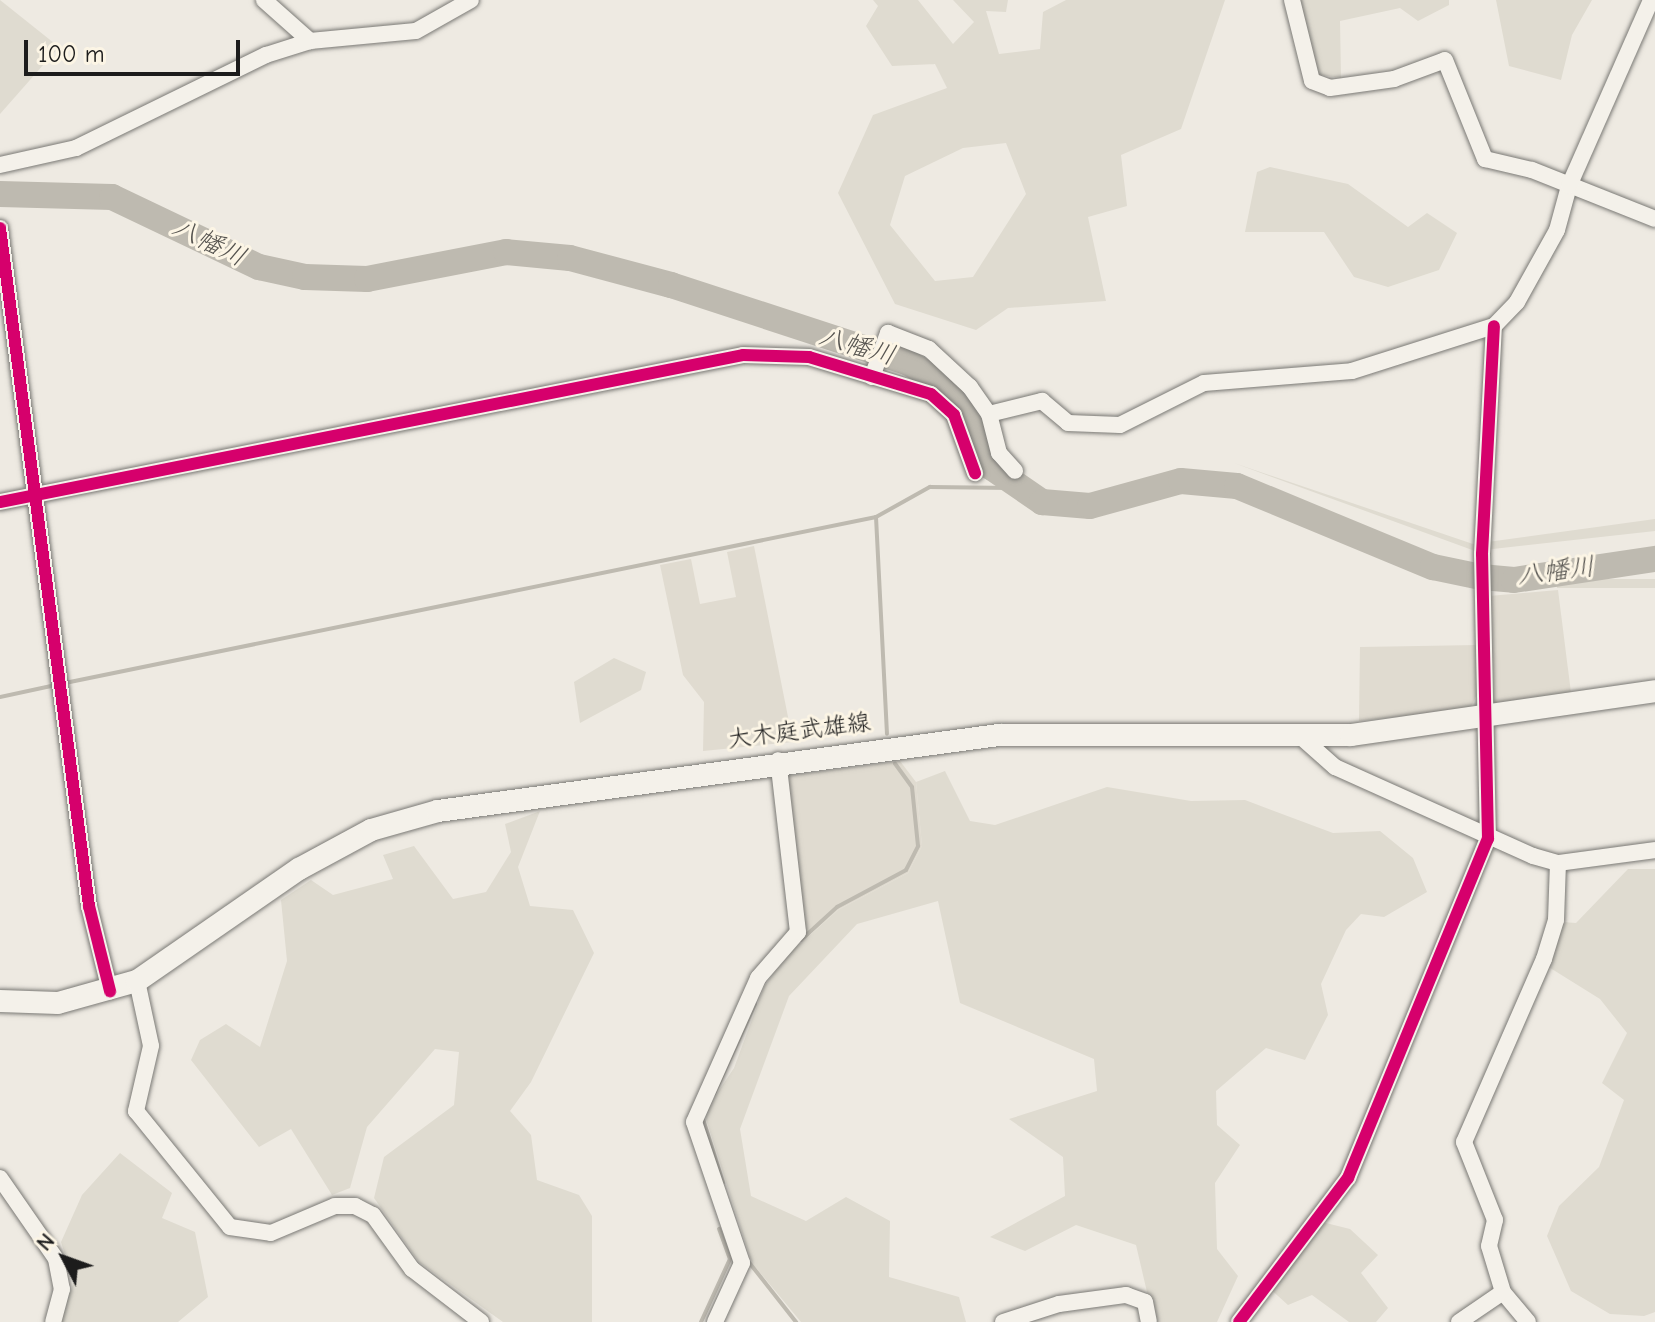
<!DOCTYPE html>
<html>
<head>
<meta charset="utf-8">
<style>
	body { margin:0 }
	#map { position:relative; width:1655px; height:1322px; overflow:hidden; background:#eeeae2; font-family:"Comic Neue","Klee One",sans-serif }
	div>[style] { position:absolute }
	.built>* { inset:0; background:#e0dbd0 }
	.green>* { inset:0; background:#dfdbd0; transform-origin:0 0 }
	.stream>* { height:4px; margin:-2px; padding:0 2px; transform-origin:2px; border-radius:2px; background:#bebab0 }
	.river>* { height:26px; margin:-13px; padding:0 13px; transform-origin:13px; border-radius:13px; background:#bebab0 }
	.roads { filter:drop-shadow(0 0 2px #7a7975) drop-shadow(0 0 2px #7a7975) }
	.minor>* { height:16px; margin:-8px; padding:0 8px; transform-origin:8px; border-radius:8px; background:#f4f1ea }
	.major>* { height:22px; margin:-11px; padding:0 11px; transform-origin:11px; border-radius:11px; background:#f4f1ea }
	.cycleway>* { height:12px; margin:-6px; padding:0 6px; transform-origin:6px; border-radius:6px; background:#d6006c }
	span { translate:-50% -50%; white-space:nowrap; text-align:center; line-height:1.15; -webkit-text-stroke:6px #fcf5e5; paint-order:stroke }
	.street-label { font-size:24px; color:#1c1c1c }
	.water-label { font-size:26px; color:#55534f; font-style:italic }
	.north { position:absolute; left:24px; top:1218px; width:80px; height:80px; -webkit-text-stroke:6px #fcf5e5; paint-order:stroke; rotate:311deg; font-size:22px; font-weight:700; line-height:32px; text-align:center; color:#1c1c1c }
	.north::after { content:''; display:block; margin:auto; width:28px; height:36px; background:#1c1c1c; clip-path:polygon(50% 0,100% 100%,50% 72%,0 100%) }
	.scale { position:absolute; left:24px; top:40px; width:216px; height:36px; box-sizing:border-box; border:4px solid #1c1c1c; border-top:0; padding-left:10px; font-size:24px; line-height:28px; white-space:nowrap; color:#1c1c1c; -webkit-text-stroke:6px #fcf5e5; paint-order:stroke }
</style>
</head>
<body>
<div id="map">
	<div class="built">
		<div style="clip-path:polygon(754px 546px,793px 742px,703px 751px,704px 702px,683px 675px,660px 565px,691px 559px,700px 604px,736px 597px,727px 552px)"></div>
		<div style="clip-path:polygon(1558px 590px,1571px 693px,1491px 703px,1489px 596px)"></div>
		<div style="clip-path:polygon(1477px 645px,1477px 694px,1470px 709px,1359px 721px,1360px 647px)"></div>
		<div style="clip-path:polygon(900px 761px,916px 782px,922px 846px,908px 873px,838px 910px,805px 939px,786px 776px)"></div>
	</div>
	<div class="green">
		<div style="clip-path:polygon(0 0,59px 47px,0 114px)"></div>
		<div style="clip-path:polygon(evenodd,873px 0,918px 0,953px 44px,974px 22px,953px 0,1008px 0,1006px 12px,986px 11px,999px 54px,1040px 49px,1043px 12px,1066px 0,1225px 0,1181px 129px,1121px 155px,1127px 206px,1088px 217px,1106px 301px,1008px 308px,976px 330px,895px 304px,838px 193px,873px 115px,947px 88px,935px 64px,892px 66px,866px 26px,878px 6px,873px 0,1006px 143px,1026px 194px,973px 277px,935px 281px,890px 225px,905px 176px,963px 148px,1006px 143px)"></div>
		<div style="clip-path:polygon(1300px 0,1449px 0,1449px 5px,1418px 21px,1400px 8px,1340px 21px,1341px 78px,1315px 74px)"></div>
		<div style="clip-path:polygon(1496px 0,1592px 0,1572px 35px,1561px 80px,1509px 66px)"></div>
		<div style="clip-path:polygon(1270px 167px,1348px 184px,1408px 227px,1427px 213px,1457px 233px,1439px 270px,1388px 287px,1354px 277px,1324px 232px,1245px 232px,1257px 172px)"></div>
		<div style="clip-path:polygon(1234px 463px,1473px 544px,1655px 519px,1655px 531px,1475px 551px)"></div>
		<div style="left:1655px;top:579px;width:9px;height:98px;rotate:90deg"></div>
		<div style="clip-path:polygon(614px 658px,646px 672px,641px 690px,580px 723px,574px 682px)"></div>
		<div style="clip-path:polygon(945px 771px,970px 821px,995px 825px,1107px 787px,1191px 801px,1245px 800px,1333px 833px,1380px 831px,1413px 858px,1427px 892px,1384px 917px,1361px 914px,1346px 930px,1321px 984px,1328px 1015px,1305px 1060px,1266px 1048px,1216px 1091px,1217px 1125px,1240px 1145px,1215px 1183px,1217px 1249px,1238px 1276px,1217px 1322px,1154px 1322px,1136px 1245px,1076px 1225px,1025px 1251px,990px 1237px,1065px 1196px,1063px 1157px,1009px 1119px,1097px 1091px,1094px 1059px,960px 1003px,938px 901px,857px 924px,789px 996px,740px 1129px,751px 1196px,806px 1221px,846px 1197px,890px 1221px,889px 1277px,959px 1297px,966px 1322px,801px 1322px,752px 1263px,704px 1113px,734px 1068px,764px 987px,784px 958px,838px 910px,908px 873px,922px 846px,916px 782px)"></div>
		<div style="clip-path:polygon(540px 811px,518px 867px,530px 906px,573px 910px,594px 953px,531px 1082px,510px 1111px,531px 1135px,537px 1180px,579px 1195px,592px 1216px,592px 1322px,503px 1322px,419px 1262px,374px 1198px,384px 1157px,454px 1105px,459px 1052px,435px 1049px,367px 1127px,350px 1188px,332px 1195px,291px 1129px,259px 1147px,191px 1060px,200px 1040px,226px 1024px,260px 1047px,287px 961px,281px 900px,311px 880px,333px 895px,393px 879px,383px 855px,414px 846px,453px 899px,486px 892px,511px 852px,505px 824px)"></div>
		<div style="clip-path:polygon(1628px 869px,1655px 869px,1655px 1312px,1644px 1316px,1610px 1314px,1571px 1291px,1547px 1236px,1559px 1206px,1599px 1167px,1624px 1100px,1602px 1083px,1627px 1033px,1600px 999px,1547px 966px,1563px 922px,1576px 923px)"></div>
		<div style="clip-path:polygon(120px 1153px,172px 1193px,162px 1218px,195px 1232px,208px 1297px,178px 1322px,59px 1322px,74px 1282px,61px 1242px,82px 1195px)"></div>
		<div style="clip-path:polygon(1322px 1222px,1350px 1229px,1378px 1255px,1361px 1273px,1388px 1308px,1376px 1322px,1349px 1322px,1312px 1295px,1288px 1305px,1268px 1287px)"></div>
	</div>
	<div class="stream">
		<div style="left:876px;top:517px;width:217px;rotate:87.1deg"></div>
		<div style="left:65px;top:683px;width:828px;rotate:-11.57deg"></div>
		<div style="left:876px;top:517px;width:62px;rotate:-29.1deg"></div>
		<div style="left:930px;top:487px;width:82px;rotate:0.7deg"></div>
		<div style="left:0;top:697px;width:57px;rotate:-12.1deg"></div>
		<div style="left:801px;top:940px;width:49px;rotate:-42.5deg"></div>
		<div style="left:837px;top:907px;width:78px;rotate:-28.2deg"></div>
		<div style="left:906px;top:870px;width:27px;rotate:-63deg"></div>
		<div style="left:918px;top:846px;width:59px;rotate:-95.8deg"></div>
		<div style="left:912px;top:787px;width:29px;rotate:-126deg"></div>
		<div style="left:714px;top:1094px;width:99px;rotate:-65.5deg"></div>
		<div style="left:703px;top:1119px;width:67px;rotate:72.6deg"></div>
		<div style="left:748px;top:1261px;width:78px;rotate:51.8deg"></div>
		<div style="left:701px;top:1322px;width:69px;rotate:-65.3deg"></div>
		<div style="left:730px;top:1259px;width:32px;rotate:-110deg"></div>
	</div>
	<div class="river">
		<div style="left:0;top:194px;width:112px;rotate:1.5deg"></div>
		<div style="left:112px;top:197px;width:163px;rotate:25.5deg"></div>
		<div style="left:259px;top:267px;width:47px;rotate:12.3deg"></div>
		<div style="left:305px;top:277px;width:62px;rotate:1.8deg"></div>
		<div style="left:367px;top:279px;width:142px;rotate:-11deg"></div>
		<div style="left:506px;top:252px;width:64px;rotate:5.4deg"></div>
		<div style="left:570px;top:258px;width:105px;rotate:15deg"></div>
		<div style="left:671px;top:285px;width:248px;rotate:18.1deg"></div>
		<div style="left:907px;top:362px;width:53px;rotate:30.4deg"></div>
		<div style="left:953px;top:389px;width:87px;rotate:64deg"></div>
		<div style="left:991px;top:467px;width:62px;rotate:34.5deg"></div>
		<div style="left:1042px;top:502px;width:48px;rotate:4.8deg"></div>
		<div style="left:1090px;top:506px;width:94px;rotate:-15.4deg"></div>
		<div style="left:1181px;top:481px;width:56px;rotate:5.1deg"></div>
		<div style="left:1237px;top:486px;width:212px;rotate:22.5deg"></div>
		<div style="left:1433px;top:567px;width:49px;rotate:11.8deg"></div>
		<div style="left:1481px;top:577px;width:33px;rotate:5deg"></div>
		<div style="left:1514px;top:580px;width:143px;rotate:-8.5deg"></div>
	</div>
	<div class="roads">
		<div class="minor">
			<div style="left:264px;top:0;width:62px;rotate:41.7deg"></div>
			<div style="left:1292px;top:0;width:83px;rotate:76.1deg"></div>
			<div style="left:1312px;top:81px;width:19px;rotate:21deg"></div>
			<div style="left:1330px;top:88px;width:65px;rotate:-8deg"></div>
			<div style="left:1394px;top:79px;width:54px;rotate:-20.4deg"></div>
			<div style="left:1445px;top:60px;width:107px;rotate:68deg"></div>
			<div style="left:1485px;top:159px;width:48px;rotate:13.2deg"></div>
			<div style="left:1532px;top:170px;width:132px;rotate:21.7deg"></div>
			<div style="left:0;top:165px;width:78px;rotate:-12.6deg"></div>
			<div style="left:76px;top:148px;width:212px;rotate:-26.1deg"></div>
			<div style="left:266px;top:55px;width:46px;rotate:-17.7deg"></div>
			<div style="left:310px;top:41px;width:106px;rotate:-5.4deg"></div>
			<div style="left:416px;top:31px;width:63px;rotate:-29.4deg"></div>
			<div style="left:0;top:228px;width:684px;rotate:82.52deg"></div>
			<div style="left:89px;top:906px;width:88px;rotate:76.1deg"></div>
			<div style="left:872px;top:377px;width:47px;rotate:-70deg"></div>
			<div style="left:888px;top:333px;width:44px;rotate:21.3deg"></div>
			<div style="left:929px;top:349px;width:56px;rotate:42.8deg"></div>
			<div style="left:970px;top:387px;width:33px;rotate:55deg"></div>
			<div style="left:989px;top:414px;width:40px;rotate:75.6deg"></div>
			<div style="left:999px;top:453px;width:24px;rotate:48deg"></div>
			<div style="left:989px;top:414px;width:55px;rotate:-13.8deg"></div>
			<div style="left:1042px;top:401px;width:34px;rotate:40deg"></div>
			<div style="left:1068px;top:423px;width:52px;rotate:2.2deg"></div>
			<div style="left:1120px;top:425px;width:94px;rotate:-26.6deg"></div>
			<div style="left:1204px;top:383px;width:148px;rotate:-4.6deg"></div>
			<div style="left:1352px;top:371px;width:149px;rotate:-17.6deg"></div>
			<div style="left:1494px;top:326px;width:33px;rotate:-46deg"></div>
			<div style="left:1517px;top:302px;width:82px;rotate:-60.9deg"></div>
			<div style="left:1557px;top:230px;width:46px;rotate:-74.7deg"></div>
			<div style="left:1569px;top:186px;width:203px;rotate:-66.2deg"></div>
			<div style="left:0;top:502px;width:757px;rotate:-11.19deg"></div>
			<div style="left:743px;top:355px;width:66px;rotate:1.7deg"></div>
			<div style="left:809px;top:357px;width:127px;rotate:16.9deg"></div>
			<div style="left:931px;top:394px;width:31px;rotate:42deg"></div>
			<div style="left:954px;top:415px;width:62px;rotate:70.1deg"></div>
			<div style="left:1300px;top:736px;width:47px;rotate:41.5deg"></div>
			<div style="left:1335px;top:767px;width:217px;rotate:24.2deg"></div>
			<div style="left:1533px;top:856px;width:26px;rotate:16deg"></div>
			<div style="left:1558px;top:863px;width:98px;rotate:-7.6deg"></div>
			<div style="left:137px;top:981px;width:66px;rotate:77.8deg"></div>
			<div style="left:151px;top:1046px;width:67px;rotate:103deg"></div>
			<div style="left:136px;top:1111px;width:149px;rotate:51deg"></div>
			<div style="left:230px;top:1227px;width:41px;rotate:8.3deg"></div>
			<div style="left:271px;top:1233px;width:69px;rotate:-22.9deg"></div>
			<div style="left:335px;top:1206px;width:20px"></div>
			<div style="left:355px;top:1206px;width:20px;rotate:27deg"></div>
			<div style="left:373px;top:1215px;width:67px;rotate:54.2deg"></div>
			<div style="left:412px;top:1269px;width:87px;rotate:37.5deg"></div>
			<div style="left:0;top:1178px;width:98px;rotate:55.3deg"></div>
			<div style="left:56px;top:1259px;width:31px;rotate:79deg"></div>
			<div style="left:62px;top:1289px;width:34px;rotate:105deg"></div>
			<div style="left:715px;top:1322px;width:65px;rotate:-65.4deg"></div>
			<div style="left:742px;top:1263px;width:149px;rotate:-108.8deg"></div>
			<div style="left:694px;top:1122px;width:158px;rotate:-66deg"></div>
			<div style="left:758px;top:978px;width:61px;rotate:-49deg"></div>
			<div style="left:798px;top:932px;width:173px;rotate:-96.6deg"></div>
			<div style="left:1003px;top:1322px;width:59px;rotate:-17.8deg"></div>
			<div style="left:1059px;top:1304px;width:68px;rotate:-7.7deg"></div>
			<div style="left:1126px;top:1295px;width:20px;rotate:20deg"></div>
			<div style="left:1145px;top:1302px;width:20px;rotate:79deg"></div>
			<div style="left:1239px;top:1322px;width:181px;rotate:-52.9deg"></div>
			<div style="left:1348px;top:1178px;width:367px;rotate:-67.6deg"></div>
			<div style="left:1488px;top:839px;width:285px;rotate:-91.2deg"></div>
			<div style="left:1482px;top:554px;width:228px;rotate:-87deg"></div>
			<div style="left:1459px;top:1322px;width:53px;rotate:-34.3deg"></div>
			<div style="left:1528px;top:1322px;width:39px;rotate:-130deg"></div>
			<div style="left:1503px;top:1292px;width:48px;rotate:-106.9deg"></div>
			<div style="left:1489px;top:1246px;width:27px;rotate:-77deg"></div>
			<div style="left:1495px;top:1220px;width:84px;rotate:-111.7deg"></div>
			<div style="left:1464px;top:1142px;width:200px;rotate:-66.4deg"></div>
			<div style="left:1544px;top:959px;width:41px;rotate:-72.9deg"></div>
			<div style="left:1556px;top:920px;width:57px;rotate:-88deg"></div>
		</div>
		<div class="major">
			<div style="left:0;top:1001px;width:58px;rotate:2deg"></div>
			<div style="left:58px;top:1003px;width:82px;rotate:-15.6deg"></div>
			<div style="left:137px;top:981px;width:197px;rotate:-34.7deg"></div>
			<div style="left:299px;top:869px;width:82px;rotate:-28.4deg"></div>
			<div style="left:371px;top:830px;width:70px;rotate:-15.8deg"></div>
			<div style="left:438px;top:811px;width:566px;rotate:-7.72deg"></div>
			<div style="left:999px;top:735px;width:352px"></div>
			<div style="left:1351px;top:735px;width:307px;rotate:-8.2deg"></div>
		</div>
	</div>
	<div class="cycleway">
		<div style="left:0;top:228px;width:684px;rotate:82.52deg"></div>
		<div style="left:89px;top:906px;width:88px;rotate:76.1deg"></div>
		<div style="left:0;top:502px;width:757px;rotate:-11.19deg"></div>
		<div style="left:743px;top:355px;width:66px;rotate:1.7deg"></div>
		<div style="left:809px;top:357px;width:127px;rotate:16.9deg"></div>
		<div style="left:931px;top:394px;width:31px;rotate:42deg"></div>
		<div style="left:954px;top:415px;width:62px;rotate:70.1deg"></div>
		<div style="left:1239px;top:1322px;width:181px;rotate:-52.9deg"></div>
		<div style="left:1348px;top:1178px;width:367px;rotate:-67.6deg"></div>
		<div style="left:1488px;top:839px;width:285px;rotate:-91.2deg"></div>
		<div style="left:1482px;top:554px;width:228px;rotate:-87deg"></div>
	</div>
	<div class="street-label">
		<span style="left:799px;top:731px;rotate:-7deg">大木庭武雄線</span>
	</div>
	<div class="water-label">
		<span style="left:209px;top:243px;rotate:26deg">八幡川</span>
		<span style="left:857px;top:347px;rotate:16deg">八幡川</span>
		<span style="left:1556px;top:572px;rotate:-7deg">八幡川</span>
	</div>
	<div class="north">N</div>
	<div class="scale">100 m</div>
</div>
</body>
</html>
